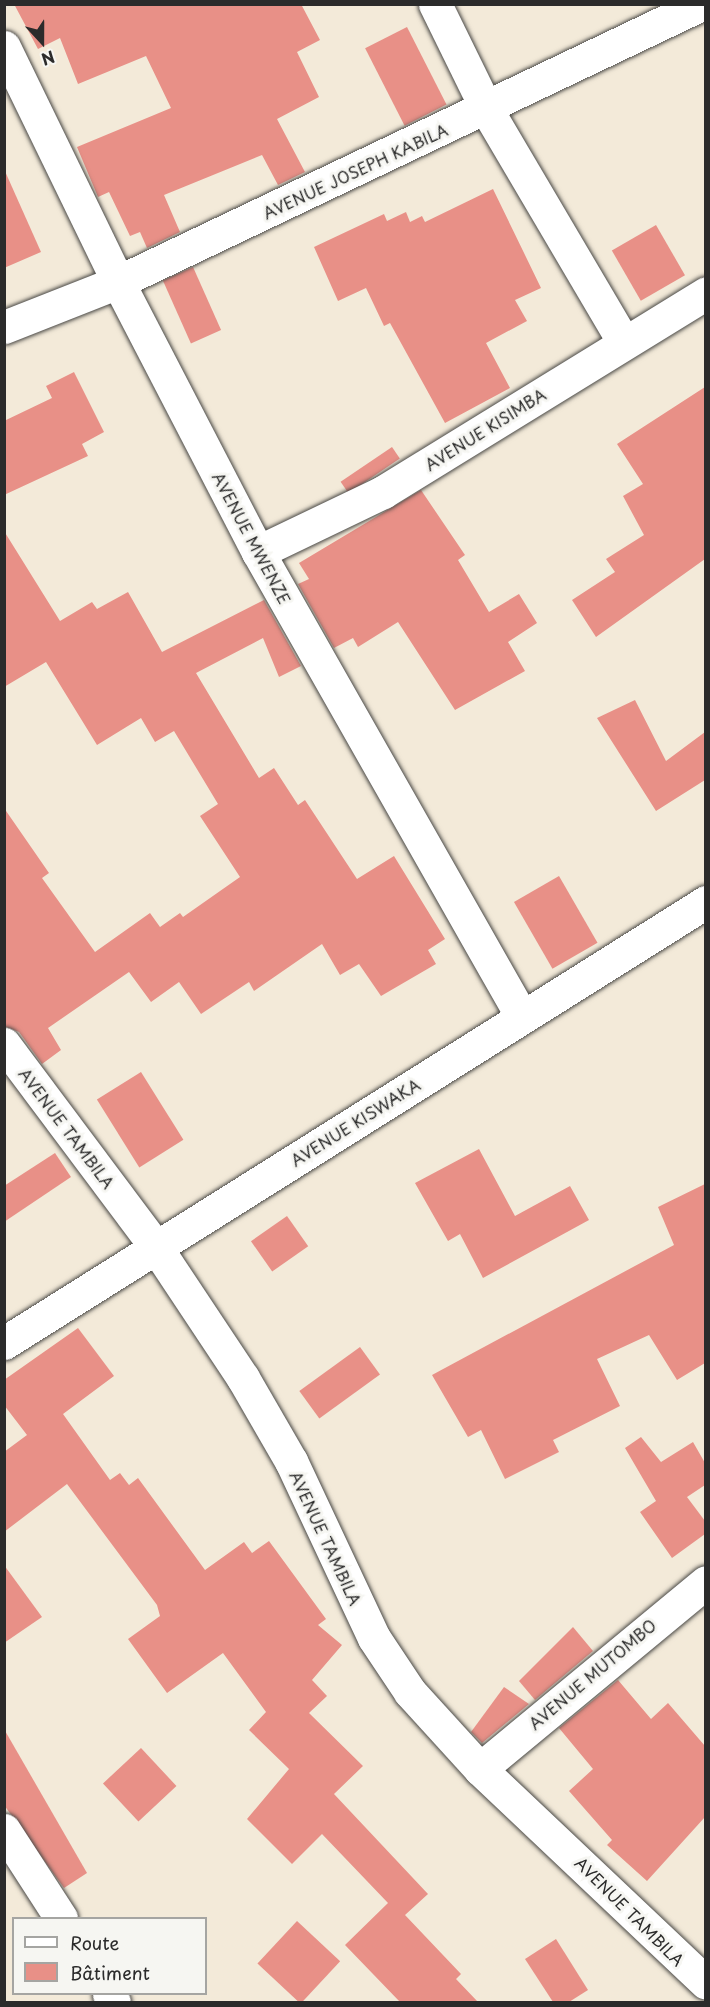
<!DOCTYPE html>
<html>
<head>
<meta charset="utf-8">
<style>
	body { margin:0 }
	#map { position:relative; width:710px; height:2007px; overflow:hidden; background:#f3ead9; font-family:"Playpen Sans",sans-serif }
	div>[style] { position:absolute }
	.building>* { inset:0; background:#e89087; transform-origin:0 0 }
	.roads { filter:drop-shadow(0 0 2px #494845) drop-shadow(0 0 2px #494845) }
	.minor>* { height:33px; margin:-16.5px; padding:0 16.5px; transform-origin:16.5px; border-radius:16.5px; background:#fff }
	span { translate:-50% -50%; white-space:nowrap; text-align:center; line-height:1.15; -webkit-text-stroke:6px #f6f6f2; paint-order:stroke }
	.street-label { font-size:16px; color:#2b2b2b }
	.frame { position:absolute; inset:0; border:6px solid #2b2b2b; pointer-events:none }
	.legend { position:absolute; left:12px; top:1917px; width:195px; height:78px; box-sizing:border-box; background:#f6f6f2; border:2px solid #a5a5a2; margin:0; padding:8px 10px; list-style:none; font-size:18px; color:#2b2b2b }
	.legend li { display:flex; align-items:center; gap:12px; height:30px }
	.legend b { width:30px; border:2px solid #a5a5a2 }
	.north { position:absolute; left:12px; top:12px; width:60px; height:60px; -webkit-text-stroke:4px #f6f6f2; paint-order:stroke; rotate:159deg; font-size:16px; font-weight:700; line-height:24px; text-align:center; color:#2b2b2b }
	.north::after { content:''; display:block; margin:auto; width:21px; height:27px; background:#2b2b2b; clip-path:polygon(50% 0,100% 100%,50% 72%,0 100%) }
</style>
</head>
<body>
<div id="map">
	<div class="building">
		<div style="clip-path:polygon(14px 4px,301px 4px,320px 40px,297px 52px,319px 97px,277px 119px,305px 172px,278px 185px,262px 155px,164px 195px,180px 232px,147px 248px,140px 232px,130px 236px,109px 192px,98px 197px,77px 147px,171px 108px,146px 56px,78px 84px,60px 38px,38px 49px)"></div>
		<div style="left:407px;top:27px;width:87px;height:47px;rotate:63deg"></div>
		<div style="clip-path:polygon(4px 169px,41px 252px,4px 268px)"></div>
		<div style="clip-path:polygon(493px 189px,541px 288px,515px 300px,527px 321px,486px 343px,510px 388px,445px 423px,390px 323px,384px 326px,366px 288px,338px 301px,314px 247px,384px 214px,387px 221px,406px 212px,410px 222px,422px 216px,425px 222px)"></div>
		<div style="left:656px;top:225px;width:58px;height:51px;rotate:60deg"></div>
		<div style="left:193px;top:267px;width:69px;height:33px;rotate:66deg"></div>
		<div style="clip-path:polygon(74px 372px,104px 432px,82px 444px,88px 456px,4px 495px,4px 421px,52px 398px,46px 386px)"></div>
		<div style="clip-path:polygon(705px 387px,705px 559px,596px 637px,572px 600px,615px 572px,606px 559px,644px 535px,623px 496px,643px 484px,617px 444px)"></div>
		<div style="left:392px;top:447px;width:14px;height:62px;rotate:56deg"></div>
		<div style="clip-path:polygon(421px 490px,465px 555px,458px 560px,489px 612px,519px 594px,537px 623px,508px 642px,525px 671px,455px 710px,398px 622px,358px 647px,353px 638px,334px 648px,298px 584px,309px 579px,299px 563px)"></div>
		<div style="clip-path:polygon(4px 531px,60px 621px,92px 602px,97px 609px,128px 592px,162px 652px,264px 600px,301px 666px,279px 677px,263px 638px,196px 673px,259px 778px,274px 768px,298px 805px,305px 800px,357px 879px,394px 856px,445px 939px,428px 950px,436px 964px,381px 996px,359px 964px,340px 975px,322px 944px,254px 991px,249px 982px,201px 1014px,179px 982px,151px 1002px,129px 972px,48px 1028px,61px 1050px,42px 1064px,19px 1032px,4px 1026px,4px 808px,49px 873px,42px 878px,95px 952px,150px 913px,160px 927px,180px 913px,183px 917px,240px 877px,200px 816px,218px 804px,174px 731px,155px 742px,141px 718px,97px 745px,46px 662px,4px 687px)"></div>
		<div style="clip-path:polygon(635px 700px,666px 761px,705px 732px,705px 780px,656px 811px,597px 718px)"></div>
		<div style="left:559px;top:876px;width:77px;height:52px;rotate:60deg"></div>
		<div style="left:141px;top:1072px;width:80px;height:52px;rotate:58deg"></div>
		<div style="clip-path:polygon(479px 1149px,515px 1216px,570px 1186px,589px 1220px,483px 1278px,460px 1234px,448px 1241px,415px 1183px)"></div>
		<div style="clip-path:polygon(55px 1153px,71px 1177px,4px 1222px,4px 1186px)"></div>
		<div style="clip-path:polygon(705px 1184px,705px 1363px,677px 1380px,649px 1335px,597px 1359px,620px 1406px,553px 1440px,559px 1452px,505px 1479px,481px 1430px,468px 1437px,432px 1375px,674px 1245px,658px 1207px)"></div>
		<div style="left:287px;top:1216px;width:37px;height:44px;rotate:55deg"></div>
		<div style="clip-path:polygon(78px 1328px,114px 1376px,63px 1414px,110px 1480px,120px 1473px,129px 1485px,138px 1478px,205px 1570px,244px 1542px,252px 1553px,269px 1541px,326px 1619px,318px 1625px,342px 1645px,312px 1680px,327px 1696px,309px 1713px,363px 1766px,334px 1794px,428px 1894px,405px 1915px,461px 1974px,456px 1979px,478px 2002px,400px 2002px,345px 1945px,388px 1903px,322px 1834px,292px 1864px,247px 1819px,289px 1769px,249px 1730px,266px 1712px,223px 1653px,167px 1693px,128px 1639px,160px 1616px,157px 1605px,67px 1484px,4px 1532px,4px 1452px,27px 1435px,4px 1405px,4px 1380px)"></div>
		<div style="left:360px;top:1347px;width:34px;height:75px;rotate:54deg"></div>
		<div style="clip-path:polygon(641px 1437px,661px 1462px,693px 1442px,705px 1463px,705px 1485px,687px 1497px,705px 1521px,705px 1534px,672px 1558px,640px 1512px,656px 1501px,625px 1448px)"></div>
		<div style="clip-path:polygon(4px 1565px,42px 1617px,4px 1643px)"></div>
		<div style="clip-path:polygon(573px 1627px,593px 1651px,535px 1700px,519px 1681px)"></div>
		<div style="clip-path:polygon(618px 1680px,651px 1719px,668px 1703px,705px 1746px,705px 1817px,647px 1881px,607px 1845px,612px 1840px,569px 1791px,593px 1769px,559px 1728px)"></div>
		<div style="clip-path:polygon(504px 1687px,529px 1704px,482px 1743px,471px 1732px)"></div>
		<div style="clip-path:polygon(4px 1729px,87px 1873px,64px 1888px,4px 1805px)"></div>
		<div style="left:141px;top:1748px;width:52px;height:52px;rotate:47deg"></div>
		<div style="left:297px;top:1921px;width:59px;height:58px;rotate:43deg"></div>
		<div style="clip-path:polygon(556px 1939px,588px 1990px,569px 2002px,553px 2002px,525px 1959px)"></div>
	</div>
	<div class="roads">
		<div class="minor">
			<div style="left:435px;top:4px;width:118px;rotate:63.9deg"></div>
			<div style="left:487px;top:110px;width:270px;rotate:59.5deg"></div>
			<div style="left:4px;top:47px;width:261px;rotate:64.1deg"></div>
			<div style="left:118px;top:282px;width:304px;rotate:62.6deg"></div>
			<div style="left:258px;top:552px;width:535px;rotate:60.41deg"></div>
			<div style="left:4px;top:327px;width:123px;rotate:-21.5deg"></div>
			<div style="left:118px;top:282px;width:647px;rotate:-25.46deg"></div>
			<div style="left:258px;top:552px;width:139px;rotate:-25.6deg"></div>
			<div style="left:383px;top:492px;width:379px;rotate:-31.6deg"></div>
			<div style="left:4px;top:1044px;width:254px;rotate:53.2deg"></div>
			<div style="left:156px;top:1247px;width:157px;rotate:56.4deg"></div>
			<div style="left:243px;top:1378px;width:96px;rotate:60deg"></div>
			<div style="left:291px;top:1461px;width:195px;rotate:64.9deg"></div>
			<div style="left:374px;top:1638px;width:65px;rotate:56.3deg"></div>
			<div style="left:410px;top:1692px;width:104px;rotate:47.7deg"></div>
			<div style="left:480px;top:1769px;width:311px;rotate:43.4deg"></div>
			<div style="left:4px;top:1343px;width:829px;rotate:-32.14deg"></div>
			<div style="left:480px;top:1769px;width:293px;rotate:-39.6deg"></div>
			<div style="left:4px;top:1830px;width:105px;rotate:57.1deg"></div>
			<div style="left:109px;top:1994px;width:9px;rotate:58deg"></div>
		</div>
	</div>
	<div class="street-label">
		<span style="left:355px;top:171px;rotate:-25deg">AVENUE JOSEPH KABILA</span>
		<span style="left:485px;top:429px;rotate:-32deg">AVENUE KISIMBA</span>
		<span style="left:252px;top:538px;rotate:62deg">AVENUE MWENZE</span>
		<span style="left:355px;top:1122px;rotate:-32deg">AVENUE KISWAKA</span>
		<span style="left:67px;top:1128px;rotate:53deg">AVENUE TAMBILA</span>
		<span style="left:326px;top:1538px;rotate:65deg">AVENUE TAMBILA</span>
		<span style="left:592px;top:1674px;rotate:-40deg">AVENUE MUTOMBO</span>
		<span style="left:630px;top:1911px;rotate:45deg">AVENUE TAMBILA</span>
	</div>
	<div class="frame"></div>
	<ul class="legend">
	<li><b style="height:8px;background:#fff"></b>Route</li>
	<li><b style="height:16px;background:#e89087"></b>Bâtiment</li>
	</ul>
	<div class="north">N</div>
</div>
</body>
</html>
